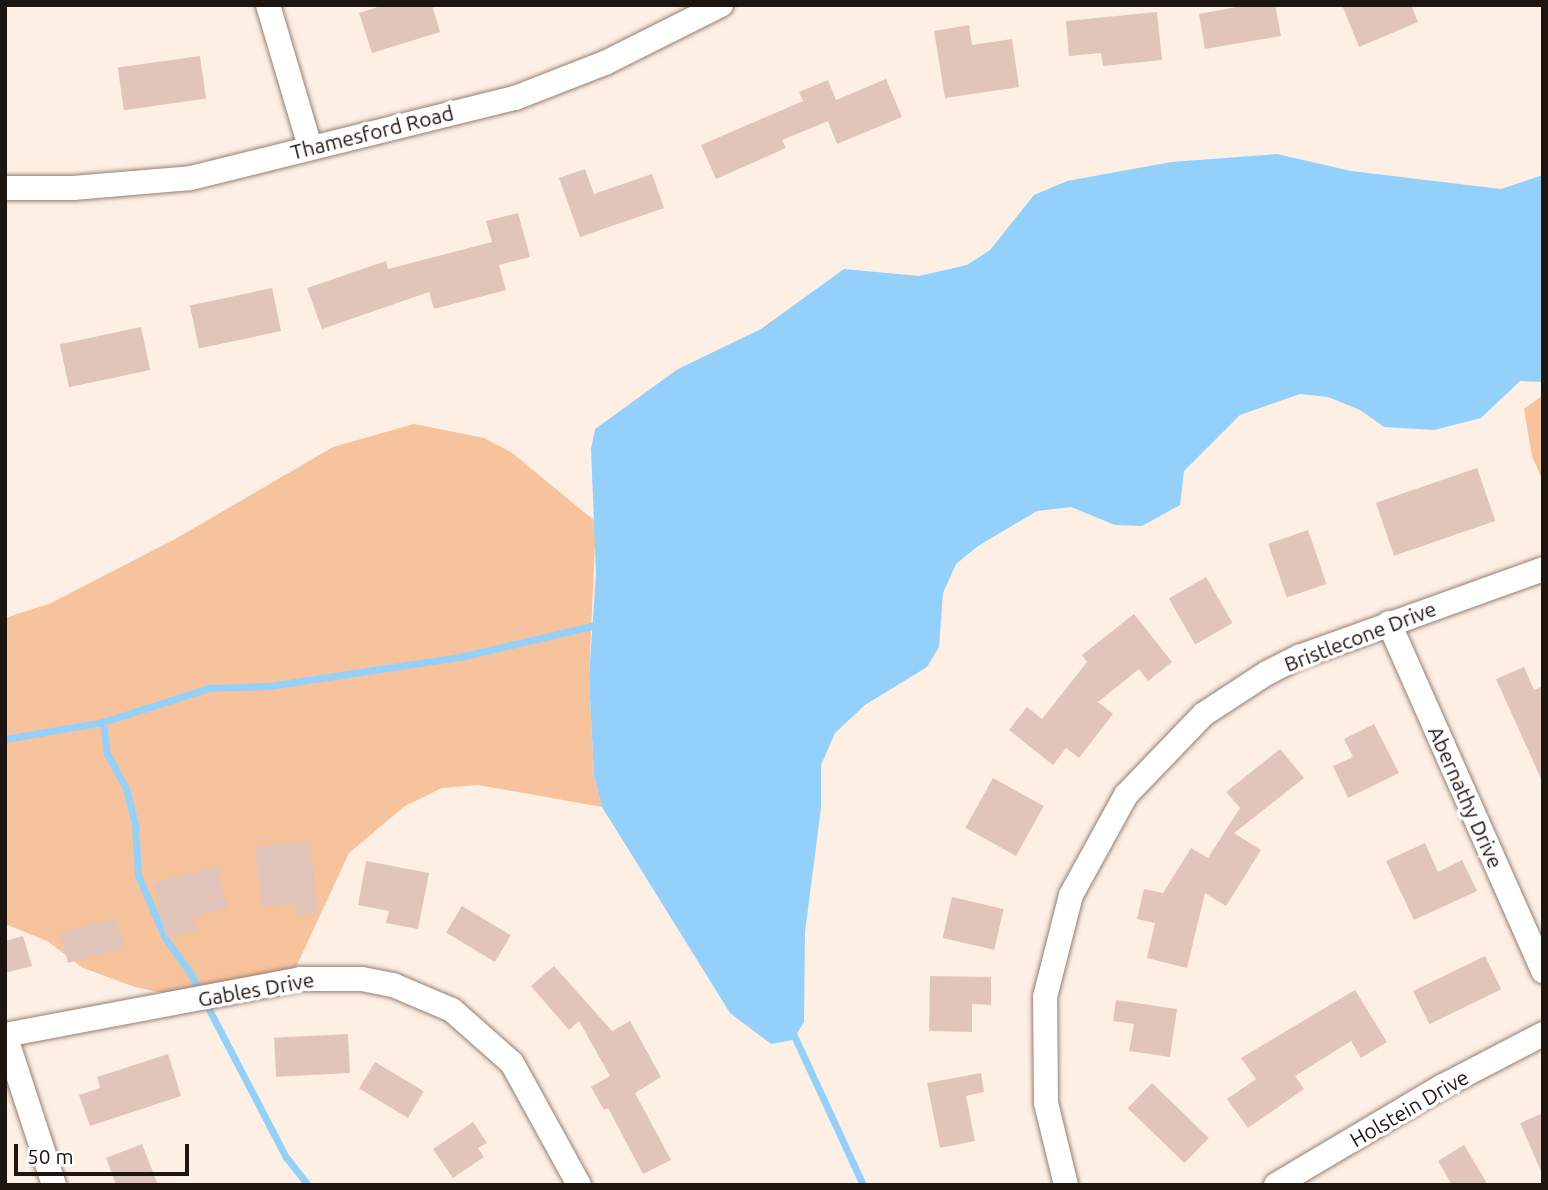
<!DOCTYPE html>
<html>
<head>
<meta charset="utf-8">
<style>
	body { margin:0 }
	#map { position:relative; width:1548px; height:1190px; overflow:hidden; background:#fdefe4; font-family:Ubuntu,sans-serif }
	div>[style] { position:absolute }
	.green>* { inset:0; background:#f7c39d }
	.water>* { inset:0; background:#93d1fa }
	.stream>* { height:7px; margin:-3.5px; padding:0 3.5px; transform-origin:3.5px; border-radius:3.5px; background:#93d1fa }
	.building>* { inset:0; background:#e1c5bb; transform-origin:0 0 }
	.roads { filter:drop-shadow(0 0 2px #957f70) drop-shadow(0 0 2px #957f70) }
	.minor>* { height:24px; margin:-12px; padding:0 12px; transform-origin:12px; border-radius:12px; background:#fff }
	span { translate:-50% -50%; white-space:nowrap; text-align:center; line-height:1.15; -webkit-text-stroke:7px #fff; paint-order:stroke }
	.street-label { font-size:21px; color:#1d150f }
	.frame { position:absolute; inset:0; border:7px solid #1d150f; pointer-events:none }
	.scale { position:absolute; left:14px; top:1144px; width:175px; height:32px; box-sizing:border-box; border:4px solid #1d150f; border-top:0; padding-left:9px; font-size:21px; line-height:24px; white-space:nowrap; color:#1d150f; -webkit-text-stroke:5px #fff; paint-order:stroke }
</style>
</head>
<body>
<div id="map">
	<div class="green">
		<div style="clip-path:polygon(1543px 395px,1543px 481px,1532px 456px,1524px 409px)"></div>
		<div style="clip-path:polygon(414px 424px,484px 438px,511px 452px,596px 522px,589px 677px,594px 776px,602px 807px,478px 785px,442px 788px,405px 806px,349px 853px,296px 967px,201px 1001px,135px 987px,83px 968px,47px 941px,5px 924px,5px 618px,51px 603px,177px 538px,333px 447px)"></div>
	</div>
	<div class="water">
		<div style="clip-path:polygon(1277px 154px,1351px 171px,1501px 189px,1543px 175px,1543px 382px,1520px 381px,1481px 418px,1434px 430px,1384px 427px,1360px 410px,1328px 397px,1300px 394px,1240px 415px,1184px 471px,1180px 505px,1142px 526px,1115px 525px,1071px 507px,1037px 511px,978px 546px,956px 564px,943px 593px,939px 647px,927px 667px,865px 705px,835px 733px,821px 765px,821px 808px,805px 932px,804px 1022px,793px 1040px,771px 1044px,730px 1013px,602px 807px,594px 776px,589px 677px,596px 573px,591px 449px,595px 429px,678px 369px,761px 329px,844px 269px,919px 276px,967px 265px,990px 250px,1034px 195px,1067px 181px,1171px 162px)"></div>
	</div>
	<div class="stream">
		<div style="left:103px;top:722px;width:32px;rotate:83deg"></div>
		<div style="left:107px;top:754px;width:39px;rotate:61deg"></div>
		<div style="left:126px;top:788px;width:37px;rotate:76deg"></div>
		<div style="left:135px;top:824px;width:51px;rotate:86.6deg"></div>
		<div style="left:138px;top:875px;width:69px;rotate:66.8deg"></div>
		<div style="left:165px;top:938px;width:41px;rotate:54deg"></div>
		<div style="left:189px;top:971px;width:210px;rotate:62.5deg"></div>
		<div style="left:286px;top:1157px;width:36px;rotate:52deg"></div>
		<div style="left:5px;top:739px;width:99px;rotate:-9.8deg"></div>
		<div style="left:103px;top:722px;width:111px;rotate:-17.8deg"></div>
		<div style="left:209px;top:688px;width:60px;rotate:-1.9deg"></div>
		<div style="left:269px;top:686px;width:197px;rotate:-8.7deg"></div>
		<div style="left:464px;top:656px;width:140px;rotate:-13.2deg"></div>
		<div style="left:791px;top:1029px;width:172px;rotate:65.2deg"></div>
	</div>
	<div class="building">
		<div style="clip-path:polygon(384px 5px,432px 5px,440px 32px,372px 53px,359px 13px)"></div>
		<div style="clip-path:polygon(1247px 5px,1275px 5px,1281px 36px,1205px 49px,1199px 14px)"></div>
		<div style="clip-path:polygon(1342px 5px,1411px 5px,1418px 22px,1359px 47px)"></div>
		<div style="clip-path:polygon(1157px 12px,1162px 60px,1103px 66px,1101px 53px,1069px 56px,1066px 21px)"></div>
		<div style="clip-path:polygon(969px 25px,972px 45px,1012px 39px,1019px 87px,945px 98px,934px 31px)"></div>
		<div style="left:200px;top:56px;width:43px;height:83px;rotate:82deg"></div>
		<div style="clip-path:polygon(886px 79px,902px 117px,837px 144px,828px 121px,782px 140px,786px 148px,716px 179px,701px 145px,803px 101px,799px 92px,828px 80px,836px 100px)"></div>
		<div style="clip-path:polygon(585px 169px,594px 194px,652px 174px,664px 208px,580px 237px,559px 178px)"></div>
		<div style="clip-path:polygon(518px 213px,530px 257px,499px 265px,506px 290px,434px 309px,429px 292px,322px 329px,307px 288px,386px 261px,388px 269px,492px 242px,486px 221px)"></div>
		<div style="left:272px;top:288px;width:44px;height:84px;rotate:78deg"></div>
		<div style="left:141px;top:327px;width:44px;height:83px;rotate:78deg"></div>
		<div style="left:1477px;top:468px;width:56px;height:107px;rotate:71deg"></div>
		<div style="left:1308px;top:530px;width:57px;height:42px;rotate:71deg"></div>
		<div style="left:1206px;top:577px;width:53px;height:43px;rotate:60deg"></div>
		<div style="clip-path:polygon(1134px 614px,1172px 662px,1148px 681px,1139px 669px,1098px 702px,1113px 714px,1079px 758px,1066px 748px,1053px 765px,1009px 730px,1027px 707px,1042px 719px,1087px 662px,1082px 655px)"></div>
		<div style="clip-path:polygon(1524px 667px,1534px 690px,1543px 686px,1543px 783px,1496px 679px)"></div>
		<div style="clip-path:polygon(1374px 724px,1399px 773px,1348px 798px,1333px 766px,1353px 757px,1344px 739px)"></div>
		<div style="clip-path:polygon(1280px 749px,1304px 778px,1234px 833px,1261px 850px,1226px 906px,1205px 893px,1187px 968px,1147px 958px,1155px 923px,1137px 919px,1144px 889px,1163px 893px,1191px 848px,1208px 858px,1240px 808px,1226px 792px)"></div>
		<div style="left:993px;top:778px;width:58px;height:57px;rotate:29deg"></div>
		<div style="clip-path:polygon(310px 841px,318px 913px,297px 915px,296px 904px,262px 907px,255px 847px)"></div>
		<div style="clip-path:polygon(1425px 843px,1438px 872px,1462px 860px,1477px 891px,1414px 920px,1386px 861px)"></div>
		<div style="clip-path:polygon(366px 861px,429px 873px,418px 929px,386px 923px,389px 911px,358px 905px)"></div>
		<div style="clip-path:polygon(218px 867px,228px 908px,194px 916px,197px 930px,166px 937px,153px 883px)"></div>
		<div style="left:952px;top:897px;width:53px;height:42px;rotate:13deg"></div>
		<div style="left:462px;top:906px;width:57px;height:31px;rotate:31deg"></div>
		<div style="left:116px;top:918px;width:31px;height:58px;rotate:75deg"></div>
		<div style="clip-path:polygon(23px 936px,32px 966px,5px 973px,5px 941px)"></div>
		<div style="left:1485px;top:956px;width:37px;height:80px;rotate:64deg"></div>
		<div style="clip-path:polygon(554px 966px,612px 1031px,630px 1021px,661px 1077px,635px 1093px,671px 1160px,643px 1174px,608px 1108px,604px 1110px,591px 1087px,610px 1076px,579px 1021px,569px 1030px,531px 986px)"></div>
		<div style="clip-path:polygon(930px 976px,991px 977px,991px 1005px,972px 1004px,972px 1032px,929px 1031px)"></div>
		<div style="clip-path:polygon(1355px 990px,1387px 1042px,1361px 1058px,1351px 1041px,1295px 1076px,1304px 1089px,1248px 1128px,1227px 1099px,1256px 1079px,1241px 1058px)"></div>
		<div style="clip-path:polygon(1116px 1000px,1177px 1009px,1170px 1057px,1129px 1051px,1134px 1024px,1113px 1021px)"></div>
		<div style="left:348px;top:1034px;width:39px;height:74px;rotate:87deg"></div>
		<div style="clip-path:polygon(168px 1054px,181px 1096px,90px 1126px,79px 1095px,100px 1088px,97px 1077px)"></div>
		<div style="left:375px;top:1062px;width:57px;height:31px;rotate:31deg"></div>
		<div style="clip-path:polygon(981px 1073px,984px 1092px,966px 1096px,975px 1141px,940px 1148px,927px 1083px)"></div>
		<div style="left:1152px;top:1083px;width:79px;height:35px;rotate:44deg"></div>
		<div style="clip-path:polygon(1543px 1113px,1543px 1176px,1520px 1123px)"></div>
		<div style="clip-path:polygon(473px 1122px,487px 1143px,478px 1148px,484px 1157px,453px 1178px,433px 1149px)"></div>
		<div style="clip-path:polygon(142px 1144px,158px 1185px,116px 1185px,106px 1158px)"></div>
		<div style="clip-path:polygon(1464px 1145px,1488px 1185px,1452px 1185px,1438px 1161px)"></div>
	</div>
	<div class="roads">
		<div class="minor">
			<div style="left:268px;top:5px;width:148px;rotate:73.5deg"></div>
			<div style="left:5px;top:188px;width:68px"></div>
			<div style="left:73px;top:188px;width:118px;rotate:-4.8deg"></div>
			<div style="left:191px;top:178px;width:334px;rotate:-13.9deg"></div>
			<div style="left:515px;top:98px;width:97px;rotate:-21.3deg"></div>
			<div style="left:605px;top:63px;width:130px;rotate:-26.6deg"></div>
			<div style="left:1389px;top:623px;width:381px;rotate:66.1deg"></div>
			<div style="left:5px;top:1035px;width:300px;rotate:-10.7deg"></div>
			<div style="left:300px;top:979px;width:62px"></div>
			<div style="left:362px;top:979px;width:32px;rotate:11deg"></div>
			<div style="left:393px;top:985px;width:64px;rotate:23deg"></div>
			<div style="left:452px;top:1010px;width:80px;rotate:41.5deg"></div>
			<div style="left:512px;top:1063px;width:139px;rotate:61.2deg"></div>
			<div style="left:5px;top:1035px;width:158px;rotate:71.9deg"></div>
			<div style="left:1066px;top:1185px;width:84px;rotate:-103.7deg"></div>
			<div style="left:1046px;top:1103px;width:106px;rotate:-90.5deg"></div>
			<div style="left:1045px;top:997px;width:105px;rotate:-75.7deg"></div>
			<div style="left:1071px;top:895px;width:114px;rotate:-61.2deg"></div>
			<div style="left:1126px;top:795px;width:112px;rotate:-46.1deg"></div>
			<div style="left:1204px;top:714px;width:75px;rotate:-33.1deg"></div>
			<div style="left:1267px;top:673px;width:36px;rotate:-27deg"></div>
			<div style="left:1299px;top:657px;width:259px;rotate:-19.8deg"></div>
			<div style="left:1276px;top:1185px;width:194px;rotate:-30.7deg"></div>
			<div style="left:1443px;top:1086px;width:113px;rotate:-27.5deg"></div>
		</div>
	</div>
	<div class="street-label">
		<span style="left:372px;top:132px;rotate:-14deg">Thamesford Road</span>
		<span style="left:1360px;top:636px;rotate:-21deg">Bristlecone Drive</span>
		<span style="left:1466px;top:797px;rotate:66deg">Abernathy Drive</span>
		<span style="left:256px;top:989px;rotate:-10deg">Gables Drive</span>
		<span style="left:1409px;top:1108px;rotate:-30deg">Holstein Drive</span>
	</div>
	<div class="frame"></div>
	<div class="scale">50 m</div>
</div>
</body>
</html>
